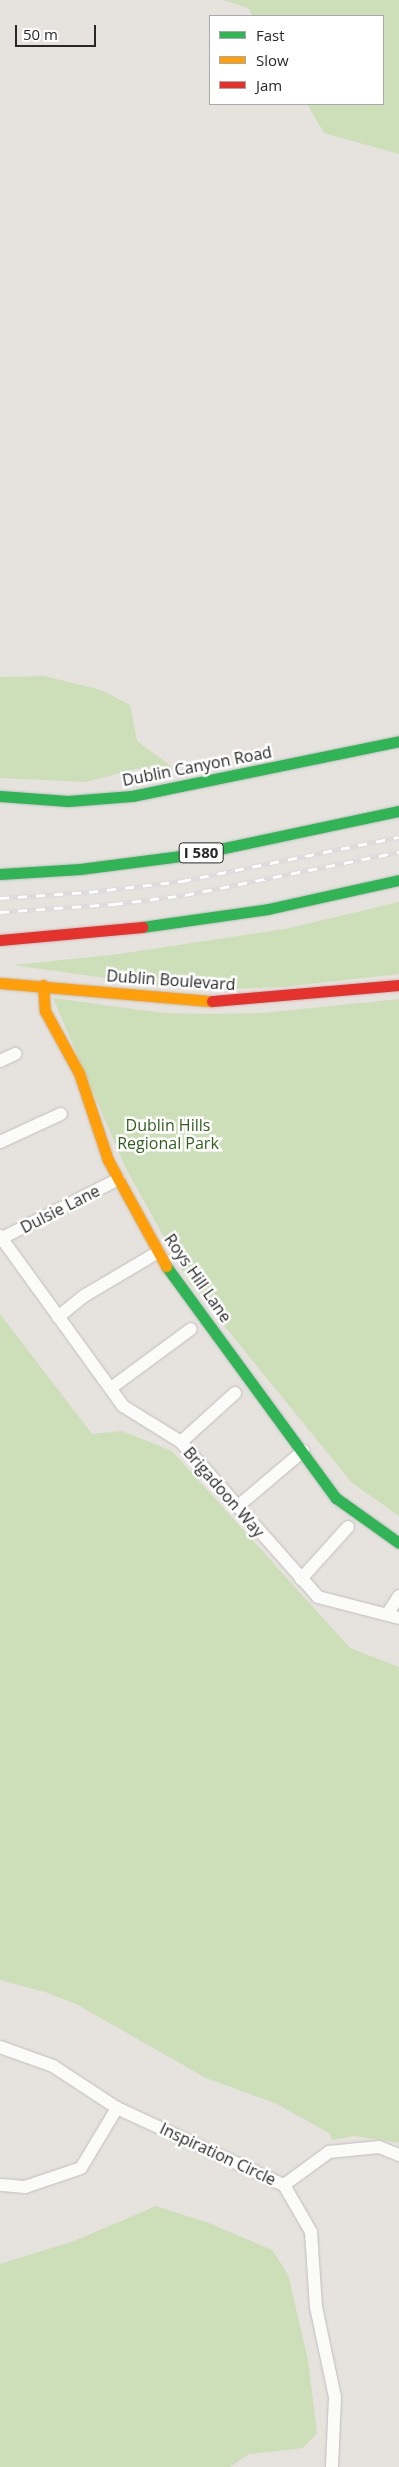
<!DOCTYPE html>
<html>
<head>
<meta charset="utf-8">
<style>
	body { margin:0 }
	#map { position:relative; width:399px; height:2467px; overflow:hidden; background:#e6e2de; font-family:"Open Sans",sans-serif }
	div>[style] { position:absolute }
	.green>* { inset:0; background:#ccdfb9 }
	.roads { filter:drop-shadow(0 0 1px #c0bfbf) drop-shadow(0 0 1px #c0bfbf) }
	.street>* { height:12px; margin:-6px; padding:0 6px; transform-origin:6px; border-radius:6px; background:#fbfbfa }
	.fast>* { height:11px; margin:-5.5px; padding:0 5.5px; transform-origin:5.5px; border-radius:5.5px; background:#30b455 }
	.slow>* { height:11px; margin:-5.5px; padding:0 5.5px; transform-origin:5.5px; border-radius:5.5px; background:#ff9f0a }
	.jam>* { height:11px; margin:-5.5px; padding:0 5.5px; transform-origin:5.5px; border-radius:5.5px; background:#e5322d }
	.rail>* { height:5px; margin-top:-2.5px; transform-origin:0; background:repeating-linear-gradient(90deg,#fff 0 9px,#dddcdd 0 18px); box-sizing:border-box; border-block:1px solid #dddcdd }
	span { translate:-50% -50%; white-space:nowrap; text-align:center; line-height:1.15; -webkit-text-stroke:5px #fff; paint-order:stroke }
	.shield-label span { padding:1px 4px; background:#fff; border:1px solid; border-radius:4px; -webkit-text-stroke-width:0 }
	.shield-label { font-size:15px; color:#282828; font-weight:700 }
	.street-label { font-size:16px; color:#282828 }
	.park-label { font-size:16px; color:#325f1e }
	.legend { position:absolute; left:209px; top:15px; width:175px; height:90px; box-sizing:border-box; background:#fff; border:1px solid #a9a9a9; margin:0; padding:6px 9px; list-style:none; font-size:15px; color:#282828 }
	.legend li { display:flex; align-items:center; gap:10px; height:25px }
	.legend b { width:25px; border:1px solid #a9a9a9 }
	.scale { position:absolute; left:15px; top:25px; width:81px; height:22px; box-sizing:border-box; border:2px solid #282828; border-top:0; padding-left:6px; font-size:15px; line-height:18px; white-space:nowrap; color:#282828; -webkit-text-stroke:4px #fff; paint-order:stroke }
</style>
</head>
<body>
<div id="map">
	<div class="green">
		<div style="clip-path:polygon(223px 0,399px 0,399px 154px,324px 133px,307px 104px,383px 104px,383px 16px,253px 16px,248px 8px)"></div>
		<div style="clip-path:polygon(44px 676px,101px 690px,130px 705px,137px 741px,172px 767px,135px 769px,86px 782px,0 778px,0 677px)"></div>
		<div style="clip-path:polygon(399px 902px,399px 974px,284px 987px,190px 990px,13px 965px,112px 955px,285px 929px)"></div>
		<div style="clip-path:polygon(53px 998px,163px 1013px,210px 1014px,262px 1013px,399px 999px,399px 1516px,351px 1482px,189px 1282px,125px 1167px)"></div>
		<div style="clip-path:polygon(0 1314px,92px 1434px,122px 1431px,172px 1451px,350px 1648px,399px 1667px,399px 2143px,355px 2136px,332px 2140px,329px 2133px,277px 2104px,206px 2078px,76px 2004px,45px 1992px,0 1980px)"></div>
		<div style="clip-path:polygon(156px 2206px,209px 2223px,272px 2250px,281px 2263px,289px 2278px,308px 2360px,317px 2433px,303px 2448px,249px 2454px,230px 2467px,0 2467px,0 2264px,74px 2241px)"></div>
	</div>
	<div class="roads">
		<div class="street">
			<div style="left:0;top:1061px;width:17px;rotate:-25deg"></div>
			<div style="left:0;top:1142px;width:67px;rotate:-24.7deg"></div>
			<div style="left:0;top:1236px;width:210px;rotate:54.1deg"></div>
			<div style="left:123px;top:1406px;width:68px;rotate:31.8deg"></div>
			<div style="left:181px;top:1442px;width:207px;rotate:48.5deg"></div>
			<div style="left:318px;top:1597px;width:84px;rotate:14.5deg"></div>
			<div style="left:2px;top:1238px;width:131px;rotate:-26.8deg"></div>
			<div style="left:58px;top:1317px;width:33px;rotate:-39deg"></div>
			<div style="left:84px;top:1296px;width:86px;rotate:-30.7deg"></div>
			<div style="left:111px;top:1388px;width:99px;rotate:-36.4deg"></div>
			<div style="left:181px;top:1442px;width:73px;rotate:-42.2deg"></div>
			<div style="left:237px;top:1507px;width:87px;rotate:-40.3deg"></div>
			<div style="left:301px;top:1579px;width:70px;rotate:-47.9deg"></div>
			<div style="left:388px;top:1613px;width:20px;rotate:-57deg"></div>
			<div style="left:0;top:2047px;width:56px;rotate:19.7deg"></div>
			<div style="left:53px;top:2066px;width:77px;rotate:33.3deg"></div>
			<div style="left:117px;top:2108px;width:184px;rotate:24.8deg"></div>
			<div style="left:284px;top:2185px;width:54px;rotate:60.1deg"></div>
			<div style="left:311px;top:2232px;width:75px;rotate:86.2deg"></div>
			<div style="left:316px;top:2307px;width:92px;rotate:78.1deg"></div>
			<div style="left:335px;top:2397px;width:70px;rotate:92.5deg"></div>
			<div style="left:2px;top:2185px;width:23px;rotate:5deg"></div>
			<div style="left:25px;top:2187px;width:59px;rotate:-18.7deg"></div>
			<div style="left:81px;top:2168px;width:70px;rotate:-59deg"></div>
			<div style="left:284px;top:2185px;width:56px;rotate:-36.3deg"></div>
			<div style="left:329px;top:2152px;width:50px;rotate:-5.7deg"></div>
			<div style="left:379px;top:2147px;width:22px;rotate:22deg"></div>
		</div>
		<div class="fast">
			<div style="left:0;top:796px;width:68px;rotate:4.2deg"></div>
			<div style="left:68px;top:801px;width:64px;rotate:-4.5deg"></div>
			<div style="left:132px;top:796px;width:273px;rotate:-11.6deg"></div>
			<div style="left:0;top:874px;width:80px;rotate:-3.6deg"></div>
			<div style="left:80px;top:869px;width:117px;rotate:-7.4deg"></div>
			<div style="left:196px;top:854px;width:208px;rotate:-12deg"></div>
			<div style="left:142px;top:927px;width:127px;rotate:-8.1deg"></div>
			<div style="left:268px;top:909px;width:134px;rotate:-12.5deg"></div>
			<div style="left:166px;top:1266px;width:288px;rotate:53.8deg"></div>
			<div style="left:336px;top:1498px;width:77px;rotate:35.5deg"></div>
		</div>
		<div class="slow">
			<div style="left:0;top:983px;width:213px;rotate:4.9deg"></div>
			<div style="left:43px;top:985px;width:26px;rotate:86deg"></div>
			<div style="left:45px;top:1011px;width:71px;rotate:61.3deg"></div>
			<div style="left:79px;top:1073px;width:92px;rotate:71.6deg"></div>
			<div style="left:108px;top:1160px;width:121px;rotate:61.3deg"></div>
		</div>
		<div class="jam">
			<div style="left:0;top:940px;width:143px;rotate:-5.2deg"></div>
			<div style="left:212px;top:1001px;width:188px;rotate:-4.9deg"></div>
		</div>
	</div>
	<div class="rail">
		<div style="left:0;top:898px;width:89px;rotate:-3.9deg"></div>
		<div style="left:89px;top:892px;width:94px;rotate:-6.7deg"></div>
		<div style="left:182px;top:881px;width:221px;rotate:-11.5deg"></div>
		<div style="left:0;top:912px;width:114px;rotate:-4deg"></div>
		<div style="left:114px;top:904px;width:72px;rotate:-7.2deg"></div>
		<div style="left:185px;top:895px;width:218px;rotate:-11.4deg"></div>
	</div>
	<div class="shield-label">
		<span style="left:201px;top:853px">I 580</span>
	</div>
	<div class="street-label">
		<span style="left:197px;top:766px;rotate:-11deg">Dublin Canyon Road</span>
		<span style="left:171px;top:980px;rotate:4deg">Dublin Boulevard</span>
		<span style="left:60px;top:1209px;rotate:-27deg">Dulsie Lane</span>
		<span style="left:198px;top:1278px;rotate:55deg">Roys Hill Lane</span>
		<span style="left:224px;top:1492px;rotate:49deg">Brigadoon Way</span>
		<span style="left:218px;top:2154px;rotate:25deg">Inspiration Circle</span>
	</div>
	<div class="park-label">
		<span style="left:168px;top:1134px">Dublin Hills<br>Regional Park</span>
	</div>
	<ul class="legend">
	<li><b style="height:6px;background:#30b455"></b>Fast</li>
	<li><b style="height:6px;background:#ff9f0a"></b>Slow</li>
	<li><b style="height:6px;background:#e5322d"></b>Jam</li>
	</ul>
	<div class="scale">50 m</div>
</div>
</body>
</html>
